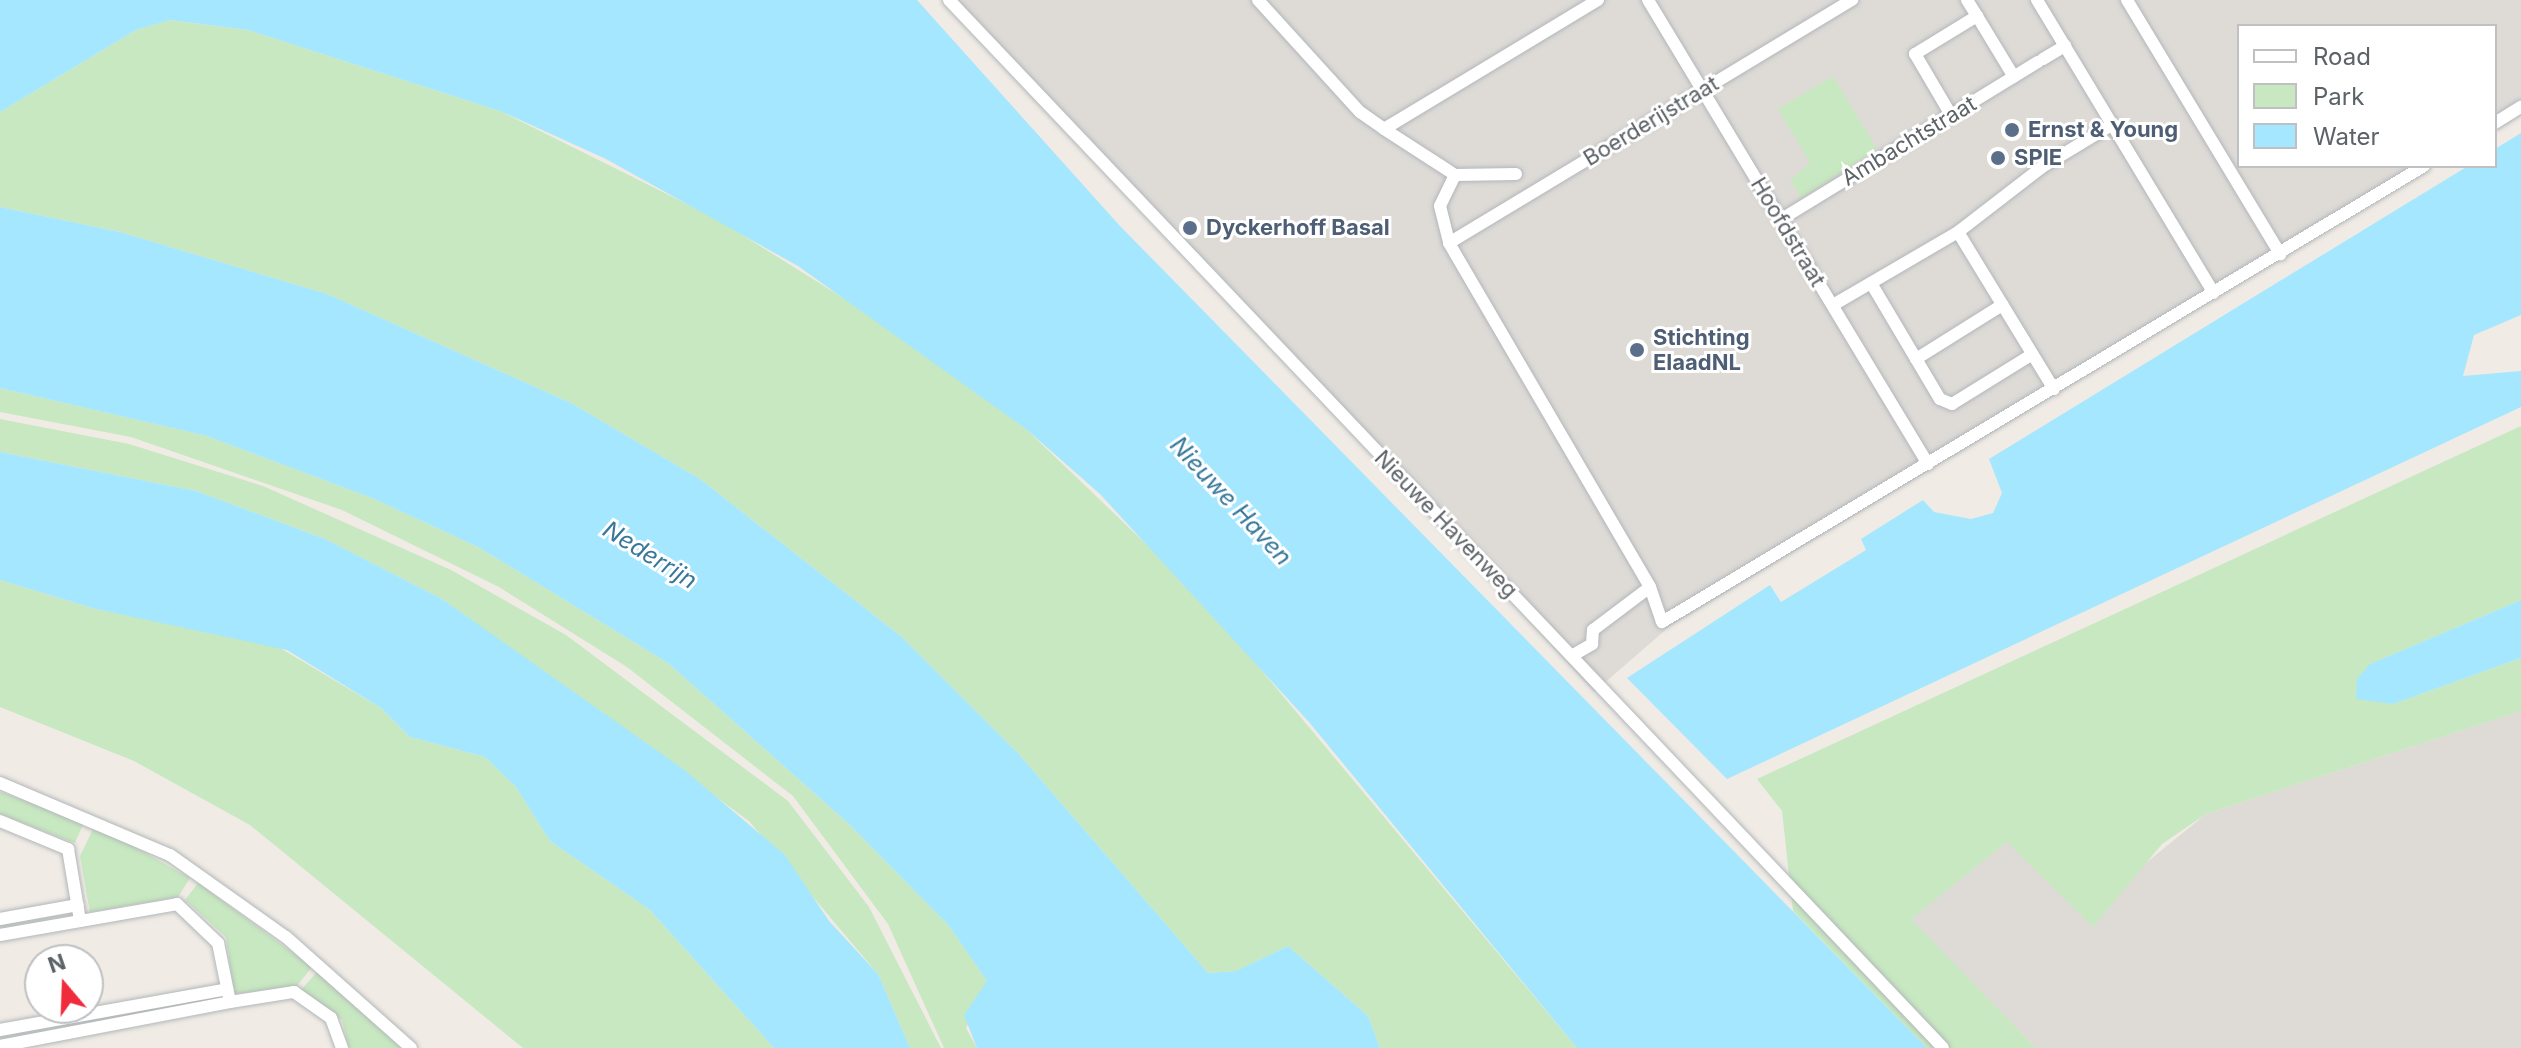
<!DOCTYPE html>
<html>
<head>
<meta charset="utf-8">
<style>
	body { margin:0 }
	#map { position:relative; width:2521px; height:1048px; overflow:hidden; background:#f0ebe5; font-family:Inter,sans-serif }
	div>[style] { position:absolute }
	.industrial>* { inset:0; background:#dedbd7 }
	.green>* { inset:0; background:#c7e8c0 }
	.water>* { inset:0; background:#a5e7ff }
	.roads { filter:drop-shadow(0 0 2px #b2b7ba) drop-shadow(0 0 2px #b2b7ba) }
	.street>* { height:12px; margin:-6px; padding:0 6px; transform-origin:6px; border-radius:6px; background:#fff }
	.dots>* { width:22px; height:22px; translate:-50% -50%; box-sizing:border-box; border:4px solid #fff; border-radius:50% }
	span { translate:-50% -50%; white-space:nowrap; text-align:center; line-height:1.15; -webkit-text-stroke:6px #fff; paint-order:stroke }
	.street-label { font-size:22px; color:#5c6266 }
	.service-label { font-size:22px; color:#4e5e75; font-weight:700 }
	.left { translate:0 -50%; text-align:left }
	.water-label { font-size:24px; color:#36779a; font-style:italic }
	.legend { position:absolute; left:2237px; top:24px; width:260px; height:144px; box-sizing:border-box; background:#fff; border:2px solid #bec0c2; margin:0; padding:10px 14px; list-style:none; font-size:24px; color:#5c6266 }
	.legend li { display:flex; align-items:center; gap:16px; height:40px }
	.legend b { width:40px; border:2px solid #bec0c2 }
	.north { position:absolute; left:24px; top:944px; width:80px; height:80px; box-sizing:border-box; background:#fff; border:2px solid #bec0c2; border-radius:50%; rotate:341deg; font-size:22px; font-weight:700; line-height:32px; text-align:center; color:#5c6266 }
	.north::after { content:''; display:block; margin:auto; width:28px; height:36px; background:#f02b3b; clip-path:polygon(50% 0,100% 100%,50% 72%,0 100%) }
</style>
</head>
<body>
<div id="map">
	<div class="industrial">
		<div style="clip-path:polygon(957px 0,2521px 0,2521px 115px,2495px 131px,2495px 26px,2239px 26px,2239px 166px,2436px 166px,1669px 627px,1594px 692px)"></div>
		<div style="clip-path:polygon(2521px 711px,2521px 1048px,2036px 1048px,1910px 919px,2008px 841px,2136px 871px,2206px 814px)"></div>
	</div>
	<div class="green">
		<div style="clip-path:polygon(169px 20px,248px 30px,500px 111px,717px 219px,899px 333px,1026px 429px,1196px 592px,1577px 1048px,1380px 1048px,1368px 1016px,1288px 946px,1236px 971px,1208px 973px,1017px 752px,903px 638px,700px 479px,571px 403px,327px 294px,120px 232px,0 207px,0 112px,136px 30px)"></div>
		<div style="clip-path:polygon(1833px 76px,1877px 149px,1801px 198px,1790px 180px,1810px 163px,1778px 109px)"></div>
		<div style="clip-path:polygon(0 388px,207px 436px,372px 498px,478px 547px,668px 663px,849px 824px,949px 926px,988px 982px,966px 1028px,977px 1048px,944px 1048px,888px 924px,793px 796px,627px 667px,499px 587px,342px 510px,131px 437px,0 412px)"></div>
		<div style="clip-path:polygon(0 419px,129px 444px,263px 486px,451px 570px,566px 635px,788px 801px,869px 907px,941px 1048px,910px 1048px,878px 974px,749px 821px,442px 599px,325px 539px,196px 491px,0 452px)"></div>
		<div style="clip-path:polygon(2521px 426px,2521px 600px,2370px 664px,2393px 704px,2521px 658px,2521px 711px,2206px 814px,2162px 844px,2093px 927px,2007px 842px,1911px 919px,2036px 1048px,1927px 1048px,1793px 911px,1782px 811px,1757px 779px)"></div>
		<div style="clip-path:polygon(0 580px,96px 609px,275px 645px,381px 708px,410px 737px,485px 757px,516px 787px,550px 841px,650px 910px,774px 1048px,523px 1048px,250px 825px,134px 761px,0 707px)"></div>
		<div style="clip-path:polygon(0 792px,84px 822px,75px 843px,0 814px)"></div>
		<div style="clip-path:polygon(95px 825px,190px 878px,178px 897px,90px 912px,80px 856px)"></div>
		<div style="clip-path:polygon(198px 883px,312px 967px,296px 987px,234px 994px,226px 937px,185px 900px)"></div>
		<div style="clip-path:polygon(317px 972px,401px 1048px,349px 1048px,342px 1020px,301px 990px)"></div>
	</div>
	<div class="water">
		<div style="clip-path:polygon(0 0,917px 0,1120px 226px,1927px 1048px,1577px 1048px,1309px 722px,1100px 494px,1026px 429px,798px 266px,606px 159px,500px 111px,248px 30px,170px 20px,136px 30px,0 112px)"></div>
		<div style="clip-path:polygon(2521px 133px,2521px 315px,2474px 335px,2463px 376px,2521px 371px,2521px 407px,1727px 779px,1627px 678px,1770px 585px,1781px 602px,1866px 550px,1861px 539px,1923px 500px,1934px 512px,1971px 519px,1993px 513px,2002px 493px,1989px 459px,2468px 166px,2495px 166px,2495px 149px)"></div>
		<div style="clip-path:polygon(0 207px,120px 232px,327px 294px,571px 403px,700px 479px,903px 638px,1017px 752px,1208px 973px,1236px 971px,1288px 946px,1368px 1016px,1380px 1048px,977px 1048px,964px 1015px,987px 981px,949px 926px,849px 824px,668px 663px,478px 547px,372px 498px,207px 436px,0 388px)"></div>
		<div style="clip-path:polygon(0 452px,196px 491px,325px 539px,442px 599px,683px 769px,785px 855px,829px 921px,878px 974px,910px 1048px,774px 1048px,650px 910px,550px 841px,516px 787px,485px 757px,410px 737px,381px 708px,287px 650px,96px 609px,0 580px)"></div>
		<div style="clip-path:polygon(2521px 600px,2521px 658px,2393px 704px,2356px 699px,2357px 679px,2370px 664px)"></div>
	</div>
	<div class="roads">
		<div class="street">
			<div style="left:949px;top:0;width:1444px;rotate:46.51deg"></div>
			<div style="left:1258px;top:0;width:151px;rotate:47.7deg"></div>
			<div style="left:1360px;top:112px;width:29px;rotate:35deg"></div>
			<div style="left:1384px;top:129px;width:250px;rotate:-31.1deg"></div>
			<div style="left:1648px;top:0;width:542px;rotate:58.89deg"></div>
			<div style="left:1967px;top:0;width:19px;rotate:58deg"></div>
			<div style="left:2037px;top:0;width:342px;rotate:58.9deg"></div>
			<div style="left:2127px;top:0;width:297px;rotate:58.9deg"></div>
			<div style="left:2043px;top:59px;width:26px;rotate:-31deg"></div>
			<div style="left:1951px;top:115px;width:71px;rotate:-120.5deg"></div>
			<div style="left:1915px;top:54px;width:73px;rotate:-31.5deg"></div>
			<div style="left:1977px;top:16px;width:71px;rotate:58.8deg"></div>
			<div style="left:2495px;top:123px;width:31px;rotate:-32deg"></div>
			<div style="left:1384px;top:129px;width:85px;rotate:32.9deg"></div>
			<div style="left:1455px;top:175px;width:61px;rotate:-0.9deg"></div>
			<div style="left:1455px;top:175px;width:34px;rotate:116deg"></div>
			<div style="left:1440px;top:206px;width:38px;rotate:76deg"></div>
			<div style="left:1449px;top:243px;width:398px;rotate:59.7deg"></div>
			<div style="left:1780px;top:220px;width:303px;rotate:-31.5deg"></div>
			<div style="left:1958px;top:232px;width:184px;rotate:58.6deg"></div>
			<div style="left:1449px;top:243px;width:471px;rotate:-31.1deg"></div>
			<div style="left:1871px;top:283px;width:135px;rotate:59.3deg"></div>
			<div style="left:1940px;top:399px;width:13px;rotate:23deg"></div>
			<div style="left:1952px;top:404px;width:93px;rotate:-31.8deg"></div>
			<div style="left:1833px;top:305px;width:145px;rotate:-30.3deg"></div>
			<div style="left:1958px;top:232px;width:106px;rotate:-37.7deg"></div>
			<div style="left:2042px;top:167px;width:83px;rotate:-31.2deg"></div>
			<div style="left:1916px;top:359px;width:102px;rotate:-32.1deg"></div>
			<div style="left:1575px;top:654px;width:20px;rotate:-30deg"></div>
			<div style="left:1592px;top:644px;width:14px;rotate:-86deg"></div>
			<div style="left:1593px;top:630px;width:71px;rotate:-37deg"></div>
			<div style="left:1650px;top:587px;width:37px;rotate:71deg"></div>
			<div style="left:1662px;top:622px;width:888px;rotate:-30.9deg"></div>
			<div style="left:0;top:783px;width:185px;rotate:23deg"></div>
			<div style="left:170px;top:855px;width:142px;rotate:35.3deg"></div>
			<div style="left:286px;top:937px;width:167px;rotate:41.6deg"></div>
			<div style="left:0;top:821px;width:74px;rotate:22.4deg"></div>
			<div style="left:68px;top:849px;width:73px;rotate:80.5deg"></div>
			<div style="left:0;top:919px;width:79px;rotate:-10.2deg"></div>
			<div style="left:0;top:935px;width:180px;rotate:-9.9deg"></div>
			<div style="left:177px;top:904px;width:57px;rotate:43.6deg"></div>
			<div style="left:218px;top:943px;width:60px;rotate:78.5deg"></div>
			<div style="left:230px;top:1002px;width:65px;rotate:-8.9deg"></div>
			<div style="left:294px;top:992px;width:45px;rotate:35.1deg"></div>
			<div style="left:331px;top:1018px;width:32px;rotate:70deg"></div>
			<div style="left:0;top:1030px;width:231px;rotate:-10.2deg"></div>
			<div style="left:0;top:1046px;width:234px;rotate:-10.8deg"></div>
		</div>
	</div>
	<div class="dots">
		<div style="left:2012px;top:130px;background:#5c6f8a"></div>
		<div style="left:1998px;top:158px;background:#5c6f8a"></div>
		<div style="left:1190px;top:228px;background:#5c6f8a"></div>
		<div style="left:1637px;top:350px;background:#5c6f8a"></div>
	</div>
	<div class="street-label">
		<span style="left:1651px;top:121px;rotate:-31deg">Boerderijstraat</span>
		<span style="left:1909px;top:141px;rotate:-31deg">Ambachtstraat</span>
		<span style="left:1788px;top:232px;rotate:59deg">Hoofdstraat</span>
		<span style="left:1446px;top:524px;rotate:46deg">Nieuwe Havenweg</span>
	</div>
	<div class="service-label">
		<span class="left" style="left:2028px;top:130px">Ernst &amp; Young</span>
		<span class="left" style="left:2014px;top:158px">SPIE</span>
		<span class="left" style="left:1206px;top:228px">Dyckerhoff Basal</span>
		<span class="left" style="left:1653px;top:350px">Stichting<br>ElaadNL</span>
	</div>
	<div class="water-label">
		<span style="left:1231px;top:501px;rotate:47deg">Nieuwe Haven</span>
		<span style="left:650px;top:555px;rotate:32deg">Nederrijn</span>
	</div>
	<ul class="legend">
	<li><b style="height:10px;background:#fff"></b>Road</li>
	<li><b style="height:22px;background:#c7e8c0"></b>Park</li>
	<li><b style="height:22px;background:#a5e7ff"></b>Water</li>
	</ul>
	<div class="north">N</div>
</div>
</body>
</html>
